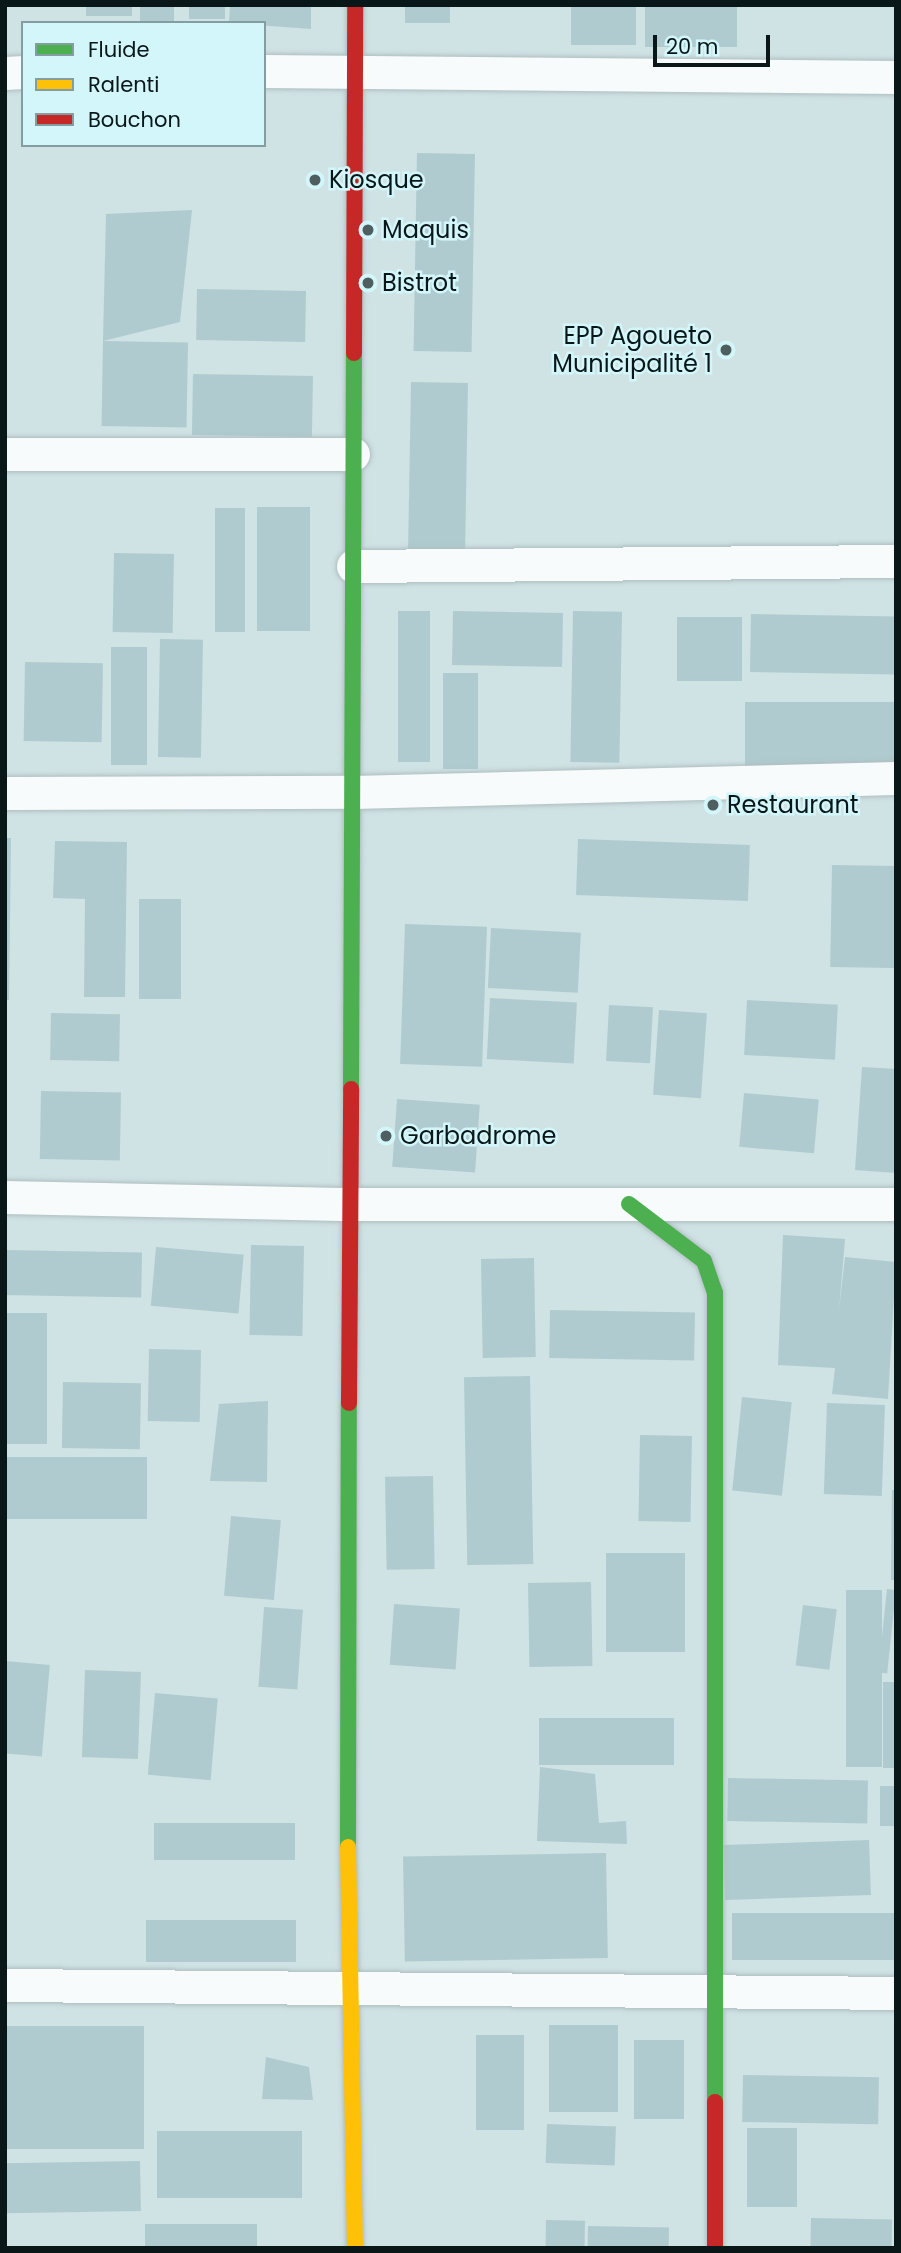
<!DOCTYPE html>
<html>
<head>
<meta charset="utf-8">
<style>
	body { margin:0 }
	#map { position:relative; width:901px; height:2253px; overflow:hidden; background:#cfe2e4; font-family:Poppins,sans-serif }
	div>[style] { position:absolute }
	.building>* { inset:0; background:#afcbcf; transform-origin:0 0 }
	.roads { filter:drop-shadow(0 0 2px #afbec0) drop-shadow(0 0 2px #afbec0) }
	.street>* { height:33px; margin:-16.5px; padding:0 16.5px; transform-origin:16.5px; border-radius:16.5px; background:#f8fbfb }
	.fast>* { height:16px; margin:-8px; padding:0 8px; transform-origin:8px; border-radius:8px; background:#4caf50 }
	.slow>* { height:16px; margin:-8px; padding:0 8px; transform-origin:8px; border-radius:8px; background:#ffc107 }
	.jam>* { height:16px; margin:-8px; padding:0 8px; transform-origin:8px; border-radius:8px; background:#c62828 }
	.dots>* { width:19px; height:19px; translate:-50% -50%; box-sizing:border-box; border:4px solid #d3f6fb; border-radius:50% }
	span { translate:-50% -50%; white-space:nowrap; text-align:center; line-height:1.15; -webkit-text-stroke:5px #d3f6fb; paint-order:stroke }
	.poi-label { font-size:24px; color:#0a1718 }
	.left { translate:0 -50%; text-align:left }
	.right { translate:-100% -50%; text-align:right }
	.frame { position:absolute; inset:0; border:7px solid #0a1718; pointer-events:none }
	.legend { position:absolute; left:21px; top:21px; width:245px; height:126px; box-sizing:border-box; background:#d3f6fb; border:2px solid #839da0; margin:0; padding:9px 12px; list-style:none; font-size:21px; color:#0a1718 }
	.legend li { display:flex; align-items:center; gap:14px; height:35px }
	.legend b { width:35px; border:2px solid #839da0 }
	.scale { position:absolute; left:653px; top:35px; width:117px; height:32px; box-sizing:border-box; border:4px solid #0a1718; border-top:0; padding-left:9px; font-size:21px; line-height:24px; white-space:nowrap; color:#0a1718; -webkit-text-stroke:5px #d3f6fb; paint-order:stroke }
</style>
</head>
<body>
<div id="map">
	<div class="building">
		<div style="left:86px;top:5px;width:46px;height:11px"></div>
		<div style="left:140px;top:5px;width:34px;height:18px"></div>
		<div style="left:189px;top:5px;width:36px;height:14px"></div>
		<div style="clip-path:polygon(230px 5px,311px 5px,311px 29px,229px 23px)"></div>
		<div style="left:405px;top:5px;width:45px;height:18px"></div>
		<div style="left:571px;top:5px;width:65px;height:40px"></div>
		<div style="left:645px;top:5px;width:92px;height:42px"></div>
		<div style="left:417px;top:153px;width:58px;height:198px;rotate:1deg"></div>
		<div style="clip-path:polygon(192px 210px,180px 322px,103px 341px,106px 214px)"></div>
		<div style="left:197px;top:289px;width:109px;height:51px;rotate:1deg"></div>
		<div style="left:103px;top:341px;width:85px;height:85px;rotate:1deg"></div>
		<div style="left:193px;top:374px;width:120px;height:61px;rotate:1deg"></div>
		<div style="left:411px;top:382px;width:57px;height:175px;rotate:1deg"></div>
		<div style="left:257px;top:507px;width:53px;height:124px"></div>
		<div style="left:215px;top:508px;width:30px;height:124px"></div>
		<div style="left:114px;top:553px;width:60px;height:79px;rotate:1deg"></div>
		<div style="left:398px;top:611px;width:32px;height:151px"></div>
		<div style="left:453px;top:611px;width:110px;height:54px;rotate:1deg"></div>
		<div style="left:573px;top:611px;width:49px;height:151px;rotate:1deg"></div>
		<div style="left:751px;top:614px;width:145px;height:58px;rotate:1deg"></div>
		<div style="left:677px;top:617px;width:65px;height:64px"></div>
		<div style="left:160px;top:639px;width:43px;height:118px;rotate:1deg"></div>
		<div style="left:147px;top:647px;width:118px;height:36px;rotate:90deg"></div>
		<div style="left:25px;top:662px;width:78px;height:79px;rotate:1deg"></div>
		<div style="left:443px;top:673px;width:35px;height:96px"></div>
		<div style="left:745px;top:702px;width:151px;height:67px"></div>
		<div style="clip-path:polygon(5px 838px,11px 838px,9px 1000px,5px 1000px)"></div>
		<div style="left:578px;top:839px;width:172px;height:56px;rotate:2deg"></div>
		<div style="clip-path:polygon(55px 841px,127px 842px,125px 997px,84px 997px,85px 899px,53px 898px)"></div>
		<div style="left:832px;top:865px;width:64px;height:102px;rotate:1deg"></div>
		<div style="left:139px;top:899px;width:42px;height:100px"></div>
		<div style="left:405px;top:924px;width:82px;height:140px;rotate:2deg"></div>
		<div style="left:491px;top:928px;width:90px;height:60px;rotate:3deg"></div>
		<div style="left:490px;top:998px;width:87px;height:61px;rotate:3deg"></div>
		<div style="left:747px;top:1000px;width:91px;height:55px;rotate:3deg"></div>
		<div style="left:609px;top:1005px;width:44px;height:56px;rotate:3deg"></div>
		<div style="left:659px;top:1010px;width:48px;height:85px;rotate:4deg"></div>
		<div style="left:51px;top:1013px;width:69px;height:47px;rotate:1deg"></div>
		<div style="clip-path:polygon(862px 1067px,896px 1069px,896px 1173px,855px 1170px)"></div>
		<div style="left:41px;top:1091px;width:80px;height:68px;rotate:1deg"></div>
		<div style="left:744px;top:1093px;width:75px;height:54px;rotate:5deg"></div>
		<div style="left:397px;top:1099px;width:83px;height:68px;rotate:4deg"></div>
		<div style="clip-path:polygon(783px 1235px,845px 1239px,839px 1310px,845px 1257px,896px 1262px,888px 1399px,832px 1394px,835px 1368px,778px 1365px)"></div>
		<div style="left:251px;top:1245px;width:53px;height:90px;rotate:1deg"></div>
		<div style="left:156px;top:1247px;width:88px;height:59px;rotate:5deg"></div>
		<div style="left:5px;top:1250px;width:137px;height:45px;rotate:1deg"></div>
		<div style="left:534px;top:1258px;width:99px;height:53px;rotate:89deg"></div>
		<div style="left:550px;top:1310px;width:145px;height:48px;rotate:1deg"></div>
		<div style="left:5px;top:1313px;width:42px;height:131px"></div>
		<div style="left:149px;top:1349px;width:52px;height:72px;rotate:1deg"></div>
		<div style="left:530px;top:1376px;width:188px;height:66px;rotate:89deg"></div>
		<div style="left:63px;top:1382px;width:78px;height:66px;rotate:1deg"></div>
		<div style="left:742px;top:1397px;width:50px;height:94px;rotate:6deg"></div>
		<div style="clip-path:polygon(268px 1401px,267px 1482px,210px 1481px,219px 1404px)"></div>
		<div style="left:827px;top:1403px;width:58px;height:91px;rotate:2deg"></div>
		<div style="left:640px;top:1435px;width:52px;height:86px;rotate:1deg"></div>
		<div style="left:5px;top:1457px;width:142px;height:62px"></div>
		<div style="left:433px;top:1476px;width:93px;height:48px;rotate:89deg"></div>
		<div style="clip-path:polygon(892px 1490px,896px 1490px,896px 1580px,891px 1580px)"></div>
		<div style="left:231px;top:1516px;width:50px;height:80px;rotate:5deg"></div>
		<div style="left:606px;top:1553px;width:79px;height:99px"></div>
		<div style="left:591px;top:1582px;width:84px;height:63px;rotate:89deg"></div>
		<div style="left:887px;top:1589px;width:9px;height:84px;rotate:6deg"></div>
		<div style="left:846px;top:1590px;width:36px;height:177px"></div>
		<div style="left:394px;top:1604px;width:66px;height:61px;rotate:4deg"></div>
		<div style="left:803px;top:1605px;width:34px;height:61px;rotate:7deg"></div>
		<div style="left:264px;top:1607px;width:39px;height:80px;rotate:4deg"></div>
		<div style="left:5px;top:1661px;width:45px;height:92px;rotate:5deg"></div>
		<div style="left:85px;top:1670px;width:56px;height:87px;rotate:2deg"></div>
		<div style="left:883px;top:1682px;width:13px;height:86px"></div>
		<div style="left:155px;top:1693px;width:63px;height:82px;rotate:5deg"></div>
		<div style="left:674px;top:1718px;width:47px;height:135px;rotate:90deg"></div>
		<div style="clip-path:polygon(540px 1767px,595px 1774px,599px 1823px,626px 1821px,627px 1844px,537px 1841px)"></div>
		<div style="left:728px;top:1778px;width:140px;height:43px;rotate:1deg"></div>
		<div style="left:880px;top:1786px;width:16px;height:40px"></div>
		<div style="left:154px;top:1823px;width:141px;height:37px"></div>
		<div style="left:869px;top:1840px;width:55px;height:146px;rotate:88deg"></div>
		<div style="left:606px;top:1853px;width:105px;height:203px;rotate:89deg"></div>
		<div style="left:896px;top:1913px;width:47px;height:164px;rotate:90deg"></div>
		<div style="left:146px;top:1920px;width:150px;height:42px"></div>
		<div style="left:549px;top:2025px;width:69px;height:87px"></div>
		<div style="left:5px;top:2026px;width:139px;height:123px"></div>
		<div style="left:476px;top:2035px;width:48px;height:95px"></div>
		<div style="left:634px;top:2040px;width:50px;height:79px"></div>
		<div style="clip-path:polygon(266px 2057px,309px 2067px,313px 2100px,262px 2099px)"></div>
		<div style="left:743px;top:2075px;width:136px;height:47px;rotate:1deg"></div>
		<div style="left:547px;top:2124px;width:69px;height:39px;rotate:2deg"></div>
		<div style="left:747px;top:2128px;width:50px;height:79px"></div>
		<div style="left:302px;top:2131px;width:67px;height:145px;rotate:90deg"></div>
		<div style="left:140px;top:2161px;width:50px;height:135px;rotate:89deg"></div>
		<div style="left:811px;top:2218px;width:81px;height:30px;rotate:1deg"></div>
		<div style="left:546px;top:2220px;width:39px;height:28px;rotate:1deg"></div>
		<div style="left:257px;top:2224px;width:24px;height:112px;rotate:90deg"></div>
		<div style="left:588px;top:2226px;width:81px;height:22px;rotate:1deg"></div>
	</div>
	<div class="roads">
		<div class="street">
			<div style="left:264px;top:71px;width:632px;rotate:0.54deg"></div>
			<div style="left:5px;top:73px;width:18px;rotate:-3deg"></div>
			<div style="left:5px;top:454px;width:348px"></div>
			<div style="left:353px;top:566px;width:543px;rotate:-0.53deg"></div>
			<div style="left:5px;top:793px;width:348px;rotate:-0.2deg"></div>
			<div style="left:353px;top:792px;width:543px;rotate:-1.48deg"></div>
			<div style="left:5px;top:1197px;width:348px;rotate:1.2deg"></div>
			<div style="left:353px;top:1204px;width:543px"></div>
			<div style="left:5px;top:1985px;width:891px;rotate:0.51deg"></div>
		</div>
		<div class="fast">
			<div style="left:351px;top:1089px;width:736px;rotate:-89.77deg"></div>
			<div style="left:629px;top:1204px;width:94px;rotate:37.2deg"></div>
			<div style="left:704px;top:1261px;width:34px;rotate:71deg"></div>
			<div style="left:715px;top:1293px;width:809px;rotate:90deg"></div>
			<div style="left:348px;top:1847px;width:444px;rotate:-89.9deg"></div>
		</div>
		<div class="slow">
			<div style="left:348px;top:1847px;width:401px;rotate:89deg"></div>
		</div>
		<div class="jam">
			<div style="left:354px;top:353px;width:348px;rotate:-89.8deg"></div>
			<div style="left:349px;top:1403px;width:314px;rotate:-89.6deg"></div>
			<div style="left:715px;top:2102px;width:146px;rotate:90deg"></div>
		</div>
	</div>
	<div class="dots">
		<div style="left:315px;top:180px;background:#4f5e5f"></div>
		<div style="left:368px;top:230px;background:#4f5e5f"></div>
		<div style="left:368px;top:283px;background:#4f5e5f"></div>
		<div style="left:726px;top:350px;background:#4f5e5f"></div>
		<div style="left:713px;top:805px;background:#4f5e5f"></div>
		<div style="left:386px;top:1136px;background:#4f5e5f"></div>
	</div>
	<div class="poi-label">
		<span class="left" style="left:329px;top:180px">Kiosque</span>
		<span class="left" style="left:382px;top:230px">Maquis</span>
		<span class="left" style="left:382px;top:283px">Bistrot</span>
		<span class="right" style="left:712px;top:350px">EPP Agoueto<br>Municipalité 1</span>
		<span class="left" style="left:727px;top:805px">Restaurant</span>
		<span class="left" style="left:400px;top:1136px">Garbadrome</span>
	</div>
	<div class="frame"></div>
	<ul class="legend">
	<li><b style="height:9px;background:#4caf50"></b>Fluide</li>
	<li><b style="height:9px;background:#ffc107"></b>Ralenti</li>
	<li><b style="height:9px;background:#c62828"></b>Bouchon</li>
	</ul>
	<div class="scale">20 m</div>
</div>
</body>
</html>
